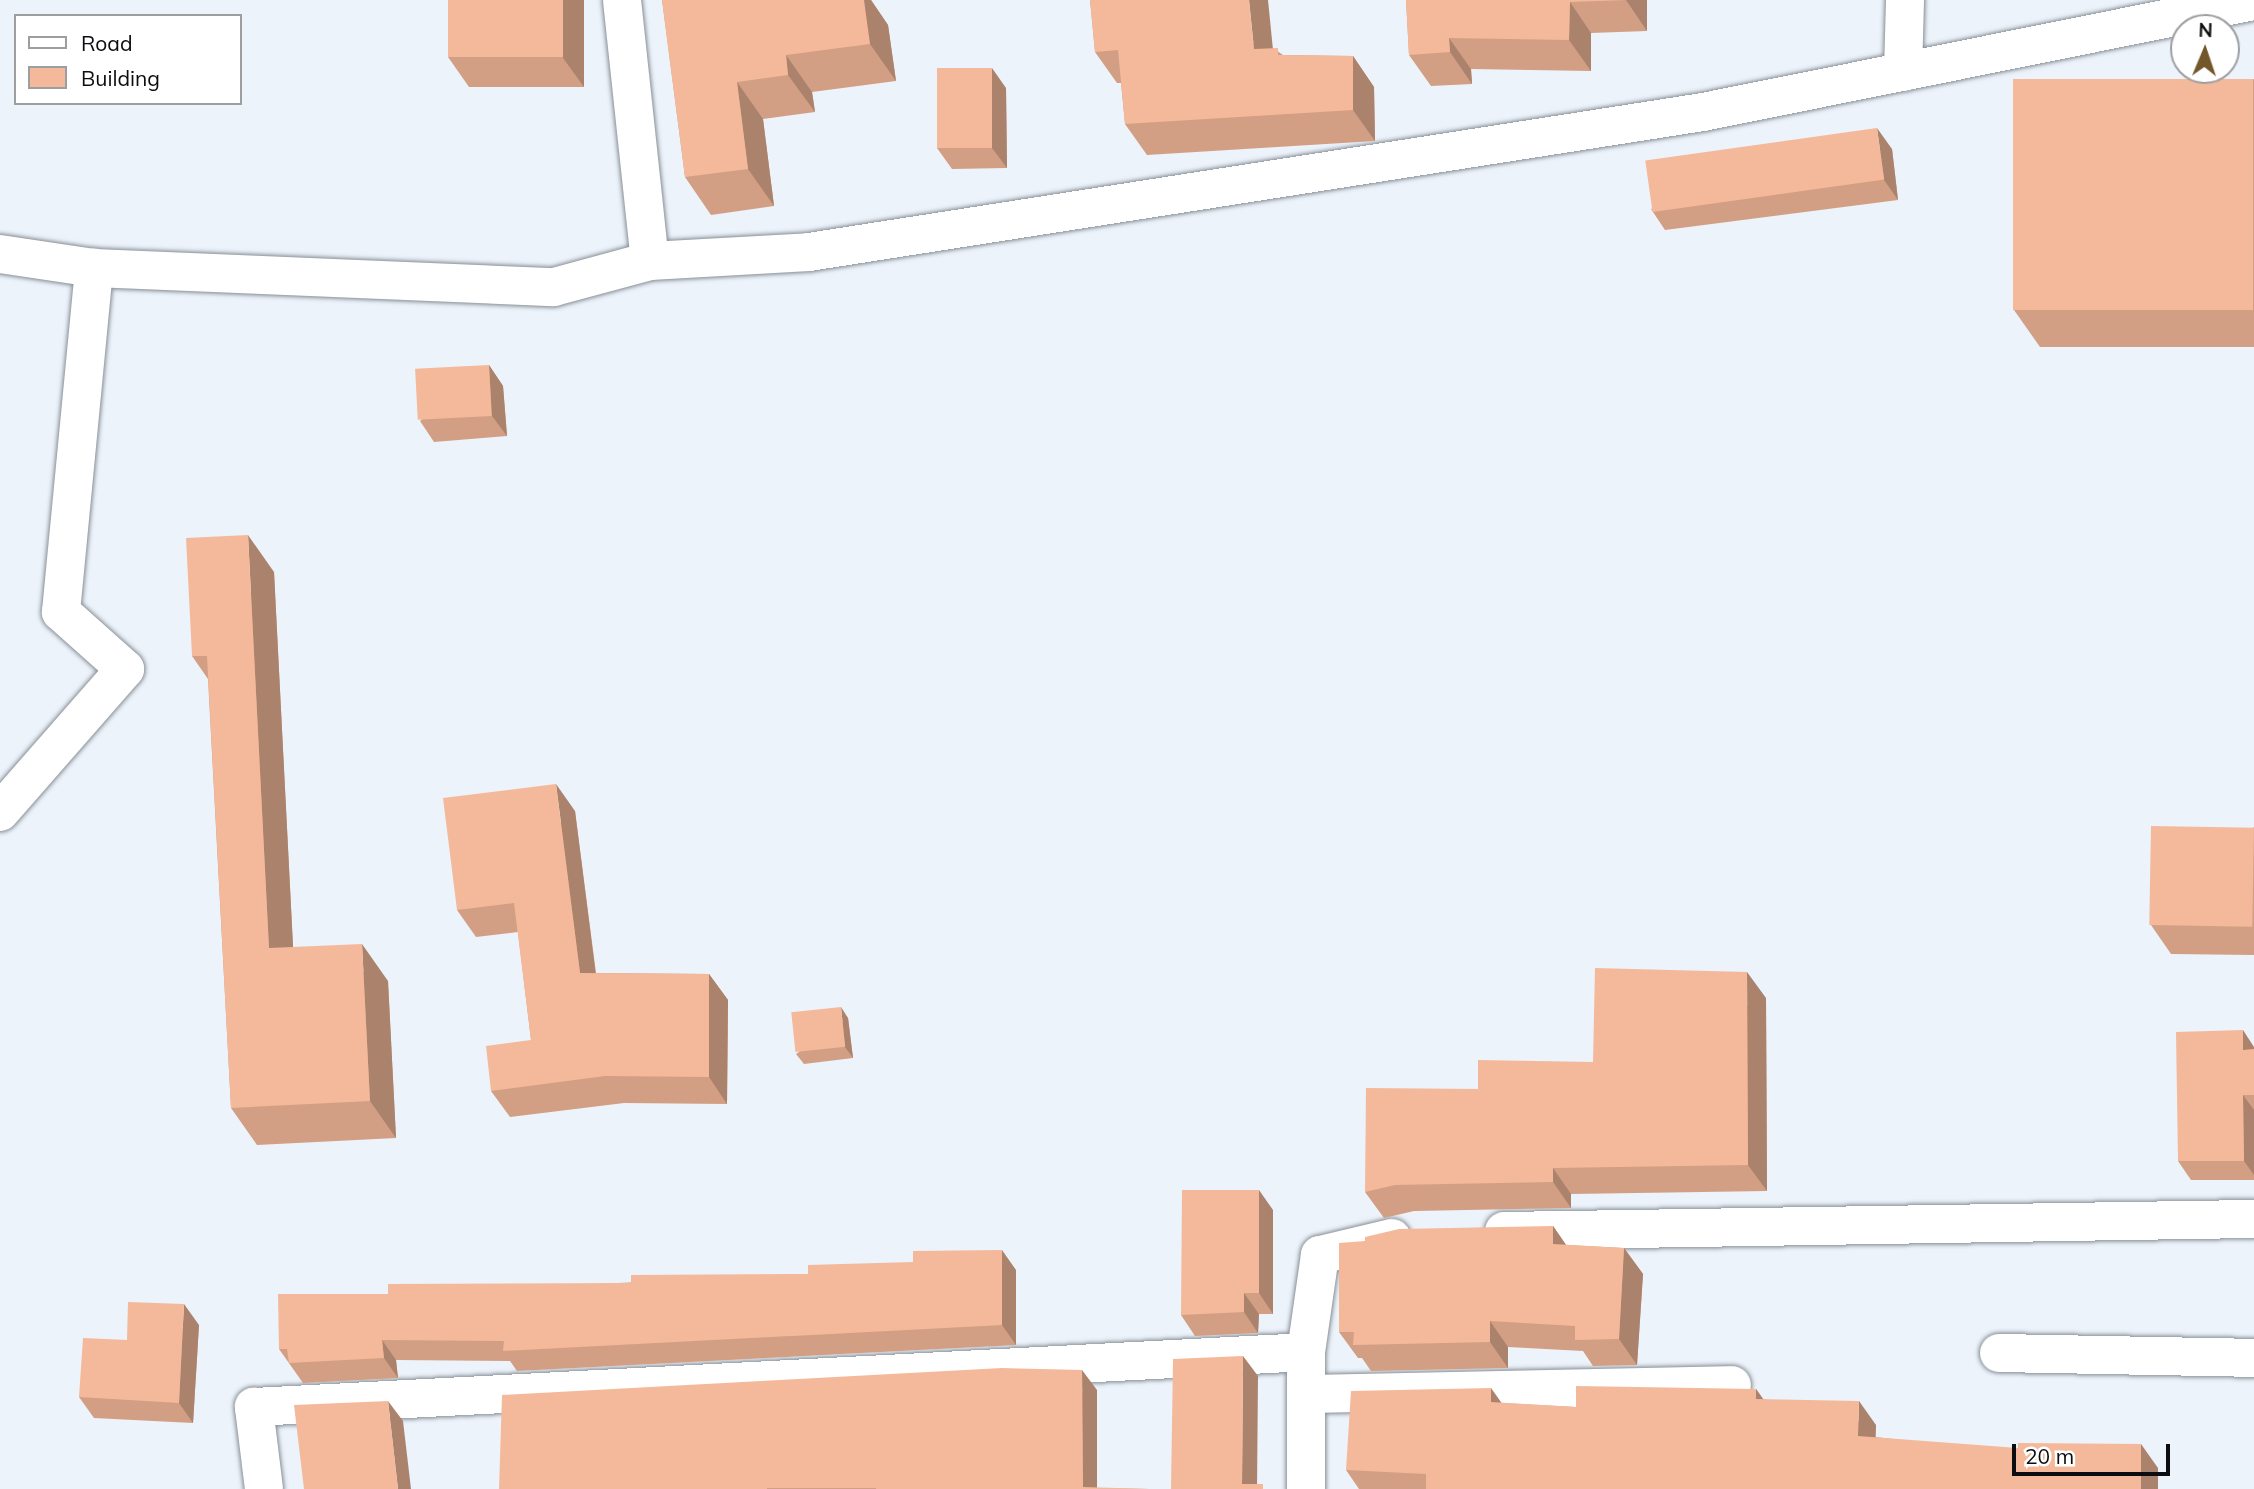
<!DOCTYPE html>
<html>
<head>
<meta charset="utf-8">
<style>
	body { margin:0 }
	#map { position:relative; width:2254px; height:1489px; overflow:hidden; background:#ecf3fb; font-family:Mulish,sans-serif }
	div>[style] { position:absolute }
	.roads { filter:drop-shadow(0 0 2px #898f96) drop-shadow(0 0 2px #898f96) }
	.minor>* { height:38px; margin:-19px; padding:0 19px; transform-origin:19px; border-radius:19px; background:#fff }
	.wall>* { inset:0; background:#d29f84 }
	.shaded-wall>* { inset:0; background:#ab826c; transform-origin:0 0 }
	.building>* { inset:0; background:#f4b99a; transform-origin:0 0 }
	span { translate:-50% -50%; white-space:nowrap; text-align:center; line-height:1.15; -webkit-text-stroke:6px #fff; paint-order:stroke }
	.legend { position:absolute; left:14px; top:14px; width:228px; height:91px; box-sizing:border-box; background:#fff; border:2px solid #9d9e9f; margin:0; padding:9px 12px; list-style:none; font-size:21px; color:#0b0d10 }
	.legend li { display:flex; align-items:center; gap:14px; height:35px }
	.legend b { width:35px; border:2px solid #9d9e9f }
	.north { position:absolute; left:2170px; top:14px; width:70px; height:70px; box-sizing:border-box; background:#fff; border:2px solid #9d9e9f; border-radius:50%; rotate:2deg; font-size:19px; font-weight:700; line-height:28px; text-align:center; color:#0b0d10 }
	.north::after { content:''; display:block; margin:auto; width:24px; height:32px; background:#73562a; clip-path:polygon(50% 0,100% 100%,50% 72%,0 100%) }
	.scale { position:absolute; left:2012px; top:1444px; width:158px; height:32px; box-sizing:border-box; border:4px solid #0b0d10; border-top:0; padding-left:9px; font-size:21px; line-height:24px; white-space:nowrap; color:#0b0d10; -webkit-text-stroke:5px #fff; paint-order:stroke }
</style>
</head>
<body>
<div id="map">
	<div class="roads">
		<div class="minor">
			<div style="left:622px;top:0;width:262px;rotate:83.9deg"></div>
			<div style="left:1903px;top:72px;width:72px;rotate:-88.4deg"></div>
			<div style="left:0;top:254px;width:95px;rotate:8.5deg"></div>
			<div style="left:94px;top:268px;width:460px;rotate:2.4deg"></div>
			<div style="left:554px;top:287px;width:99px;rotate:-15.2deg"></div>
			<div style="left:650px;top:261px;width:159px;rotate:-3.2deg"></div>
			<div style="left:809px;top:252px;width:905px;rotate:-8.9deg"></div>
			<div style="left:1703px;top:112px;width:562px;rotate:-11.39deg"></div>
			<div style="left:0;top:812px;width:190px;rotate:-48.8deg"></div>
			<div style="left:125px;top:669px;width:86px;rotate:-138.3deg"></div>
			<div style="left:61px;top:612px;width:346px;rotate:-84.5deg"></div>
			<div style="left:1504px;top:1231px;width:750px;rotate:-0.92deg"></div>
			<div style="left:1999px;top:1353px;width:255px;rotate:1.1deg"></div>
			<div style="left:1306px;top:1394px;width:426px;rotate:-1.2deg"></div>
			<div style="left:264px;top:1489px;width:83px;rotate:-97deg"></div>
			<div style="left:254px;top:1407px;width:1053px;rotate:-2.99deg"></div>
			<div style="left:1306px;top:1489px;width:137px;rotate:-90deg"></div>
			<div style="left:1306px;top:1352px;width:98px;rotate:-81.8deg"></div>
			<div style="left:1320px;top:1255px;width:74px;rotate:-13.3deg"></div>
		</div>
	</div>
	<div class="wall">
		<div style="clip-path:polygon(584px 0,584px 87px,469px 87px,448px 57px)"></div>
		<div style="clip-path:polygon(662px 0,871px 0,888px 25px,896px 81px,812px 92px,815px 112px,763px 119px,774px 206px,711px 215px,685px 177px)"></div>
		<div style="clip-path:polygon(1090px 0,1273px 48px,1283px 55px,1353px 56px,1374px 87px,1375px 141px,1147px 155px,1125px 124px,1121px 83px,1117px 83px,1095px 52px)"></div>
		<div style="clip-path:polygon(1406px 0,1647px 0,1647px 31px,1591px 33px,1591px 71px,1471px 69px,1472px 84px,1431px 86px,1409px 55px)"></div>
		<div style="clip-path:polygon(2253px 79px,2254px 80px,2254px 347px,2040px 347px,2014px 310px)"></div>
		<div style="clip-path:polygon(1006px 88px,1007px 168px,952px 169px,937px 148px)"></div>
		<div style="clip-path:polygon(1892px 149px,1898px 200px,1665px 230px,1651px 209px)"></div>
		<div style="clip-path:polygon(489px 365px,503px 386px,507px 436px,434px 442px,420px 421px)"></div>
		<div style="clip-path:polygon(274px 572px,293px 947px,388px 981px,396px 1138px,257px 1145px,231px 1108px,208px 679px,192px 656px)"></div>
		<div style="clip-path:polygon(575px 811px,596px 973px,709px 974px,728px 1000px,727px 1104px,624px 1103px,510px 1117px,491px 1091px,531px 1040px,518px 932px,476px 937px,457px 910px)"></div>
		<div style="clip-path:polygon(2254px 827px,2254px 955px,2171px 954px,2151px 925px)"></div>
		<div style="clip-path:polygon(1766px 998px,1767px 1191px,1571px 1194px,1571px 1208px,1414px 1211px,1384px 1218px,1365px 1192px,1478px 1089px,1593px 1062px)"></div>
		<div style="clip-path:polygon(848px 1018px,853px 1058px,804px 1064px,796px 1054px)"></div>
		<div style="clip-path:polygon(2254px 1047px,2254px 1180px,2191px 1180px,2178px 1161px)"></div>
		<div style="clip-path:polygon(1273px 1210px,1273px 1314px,1259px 1314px,1258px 1333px,1195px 1336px,1181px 1315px)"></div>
		<div style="clip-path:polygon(1553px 1226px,1566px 1245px,1624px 1248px,1643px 1274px,1637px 1365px,1593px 1366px,1583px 1351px,1508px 1347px,1508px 1368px,1371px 1371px,1362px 1358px,1358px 1358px,1339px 1332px)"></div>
		<div style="clip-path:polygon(1016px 1270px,1016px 1345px,517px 1371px,510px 1361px,396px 1360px,398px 1378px,303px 1383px,279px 1349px,388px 1294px,808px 1274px)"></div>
		<div style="clip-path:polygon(199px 1325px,193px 1423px,94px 1418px,79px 1397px,127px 1340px)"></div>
		<div style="clip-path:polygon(1756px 1389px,1763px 1399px,1876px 1425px,1875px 1437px,2158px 1468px,2158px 1489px,1359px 1489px,1346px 1470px,1501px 1403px,1576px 1407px)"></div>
		<div style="clip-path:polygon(1097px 1390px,1097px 1488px,1150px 1489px,499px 1489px)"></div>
	</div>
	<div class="shaded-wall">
		<div style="clip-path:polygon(563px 0,584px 0,584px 87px,563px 58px)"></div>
		<div style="clip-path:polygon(851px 0,871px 0,888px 25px,896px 81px,870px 44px)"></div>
		<div style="clip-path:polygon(1249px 0,1268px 0,1276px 80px,1254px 49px)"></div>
		<div style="clip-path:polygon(1626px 0,1647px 0,1647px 31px)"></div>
		<div style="clip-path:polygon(1570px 2px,1591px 33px,1591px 71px,1569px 40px)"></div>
		<div style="clip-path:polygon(1449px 38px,1471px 69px,1472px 84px,1450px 52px)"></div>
		<div style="clip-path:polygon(786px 55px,812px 92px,815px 112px,788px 75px)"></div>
		<div style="clip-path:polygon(1353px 56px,1374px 87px,1375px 141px,1353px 110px)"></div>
		<div style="clip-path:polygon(992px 68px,1006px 88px,1007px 168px,992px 148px)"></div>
		<div style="left:2253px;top:79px;width:1px;height:231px;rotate:45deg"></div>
		<div style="clip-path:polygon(737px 82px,763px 119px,774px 206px,748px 169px)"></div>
		<div style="clip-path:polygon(1877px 128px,1892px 149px,1898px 200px,1884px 180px)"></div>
		<div style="clip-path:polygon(489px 365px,503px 386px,507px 436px,492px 416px)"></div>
		<div style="clip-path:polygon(248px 535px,274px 572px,295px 985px,269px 948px)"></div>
		<div style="clip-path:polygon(556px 784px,575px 811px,599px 1000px,580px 973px)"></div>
		<div style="clip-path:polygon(362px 944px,388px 981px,396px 1138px,370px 1101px)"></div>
		<div style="clip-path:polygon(1747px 972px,1766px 998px,1767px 1191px,1748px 1165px)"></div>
		<div style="clip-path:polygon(709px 974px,728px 1000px,727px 1104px,709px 1077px)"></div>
		<div style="clip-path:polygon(841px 1007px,848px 1018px,853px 1058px,845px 1047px)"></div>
		<div style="clip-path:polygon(2243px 1030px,2254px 1047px,2254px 1066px,2243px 1050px)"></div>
		<div style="clip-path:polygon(2243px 1095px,2254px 1110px,2254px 1175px,2244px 1161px)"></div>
		<div style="clip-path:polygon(1553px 1168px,1571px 1194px,1571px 1208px,1553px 1182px)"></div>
		<div style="clip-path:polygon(1259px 1190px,1273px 1210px,1273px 1314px,1259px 1293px)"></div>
		<div style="clip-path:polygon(1553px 1226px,1571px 1252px,1553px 1244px)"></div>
		<div style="clip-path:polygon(1624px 1248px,1643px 1274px,1637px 1365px,1619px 1339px)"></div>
		<div style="clip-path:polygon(1002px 1250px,1016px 1270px,1016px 1345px,1002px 1325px)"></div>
		<div style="clip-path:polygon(1244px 1293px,1259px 1314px,1258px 1333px,1244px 1312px)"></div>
		<div style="clip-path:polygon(184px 1304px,199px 1325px,193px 1423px,179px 1403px)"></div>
		<div style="clip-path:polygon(1490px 1321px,1508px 1347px,1508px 1368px,1490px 1342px)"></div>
		<div style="clip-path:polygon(382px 1340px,396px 1360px,398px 1378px,384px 1358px)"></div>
		<div style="clip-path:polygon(1243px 1356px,1258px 1376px,1257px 1489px,1242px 1484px)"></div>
		<div style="clip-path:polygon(1082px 1370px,1097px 1390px,1097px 1489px,1083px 1487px)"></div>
		<div style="clip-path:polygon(1491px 1388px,1508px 1412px,1491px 1402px)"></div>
		<div style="clip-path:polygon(1756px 1389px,1773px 1413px,1756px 1399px)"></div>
		<div style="clip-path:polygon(388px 1401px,403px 1421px,411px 1489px,398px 1489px)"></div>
		<div style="clip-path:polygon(1859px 1401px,1876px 1425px,1875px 1460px,1858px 1436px)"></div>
		<div style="clip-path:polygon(2141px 1444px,2158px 1468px,2158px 1489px,2141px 1489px)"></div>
	</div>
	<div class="building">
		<div style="left:448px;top:0;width:115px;height:57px"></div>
		<div style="clip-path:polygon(662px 0,864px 0,870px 44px,786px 55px,788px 75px,737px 82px,748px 169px,685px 177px)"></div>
		<div style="clip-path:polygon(1090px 0,1249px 0,1254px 49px,1278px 48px,1278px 55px,1353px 56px,1353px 110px,1125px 124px,1118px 50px,1095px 52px)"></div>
		<div style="clip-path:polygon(1406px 0,1626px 0,1570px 2px,1569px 40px,1449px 38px,1450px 52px,1409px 55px)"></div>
		<div style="left:937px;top:68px;width:55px;height:80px"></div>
		<div style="left:2253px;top:79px;width:231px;height:240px;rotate:90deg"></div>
		<div style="left:1877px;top:128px;width:52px;height:234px;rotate:82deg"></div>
		<div style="left:489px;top:365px;width:51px;height:74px;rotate:87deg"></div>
		<div style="clip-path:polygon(248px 535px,269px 948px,362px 944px,370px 1101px,231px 1108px,207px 656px,192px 656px,186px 538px)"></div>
		<div style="clip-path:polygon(556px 784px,580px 973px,709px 974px,709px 1077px,605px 1076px,491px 1091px,486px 1046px,531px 1040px,514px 903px,457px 910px,443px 798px)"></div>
		<div style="left:2151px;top:826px;width:103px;height:99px;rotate:1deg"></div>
		<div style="clip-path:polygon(1595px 968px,1747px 972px,1748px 1165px,1553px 1168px,1553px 1182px,1395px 1185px,1365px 1192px,1366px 1088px,1478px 1089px,1478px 1060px,1593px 1062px)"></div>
		<div style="left:841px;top:1007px;width:40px;height:50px;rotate:84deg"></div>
		<div style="clip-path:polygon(2243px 1030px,2243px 1050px,2254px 1049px,2254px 1095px,2243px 1095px,2244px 1161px,2178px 1161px,2176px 1032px)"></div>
		<div style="clip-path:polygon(1182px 1190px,1259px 1190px,1259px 1293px,1244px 1293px,1244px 1312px,1181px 1315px)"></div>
		<div style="clip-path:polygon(1553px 1226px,1553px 1244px,1624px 1248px,1619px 1339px,1575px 1340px,1575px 1326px,1490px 1321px,1490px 1342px,1353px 1345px,1354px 1332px,1339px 1332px,1339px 1243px,1365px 1241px,1365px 1237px,1399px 1229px)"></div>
		<div style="clip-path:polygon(1002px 1250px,1002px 1325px,503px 1351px,504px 1341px,382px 1340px,384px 1358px,289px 1363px,287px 1349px,279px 1349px,278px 1294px,388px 1294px,388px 1284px,631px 1283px,631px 1275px,808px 1274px,808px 1265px,913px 1262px,913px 1251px)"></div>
		<div style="clip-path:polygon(128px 1302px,184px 1304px,179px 1403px,79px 1397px,83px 1338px,127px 1340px)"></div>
		<div style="clip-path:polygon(1243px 1356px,1242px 1484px,1263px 1484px,1263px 1489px,1171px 1489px,1173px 1359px)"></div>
		<div style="clip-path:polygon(1002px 1368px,1082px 1370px,1083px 1487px,1150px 1489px,876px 1489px,876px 1488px,767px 1488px,767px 1489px,499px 1489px,502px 1395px)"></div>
		<div style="clip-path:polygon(1576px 1386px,1756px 1389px,1756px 1399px,1859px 1401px,1858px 1436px,2018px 1448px,2018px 1443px,2141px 1444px,2141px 1489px,1426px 1489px,1426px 1474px,1346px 1470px,1351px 1391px,1491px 1388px,1491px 1402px,1576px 1407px)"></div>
		<div style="clip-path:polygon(388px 1401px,398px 1489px,304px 1489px,294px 1405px)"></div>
	</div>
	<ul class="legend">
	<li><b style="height:9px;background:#fff"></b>Road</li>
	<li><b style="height:19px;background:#f4b99a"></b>Building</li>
	</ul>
	<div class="north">N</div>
	<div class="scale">20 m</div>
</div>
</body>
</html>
